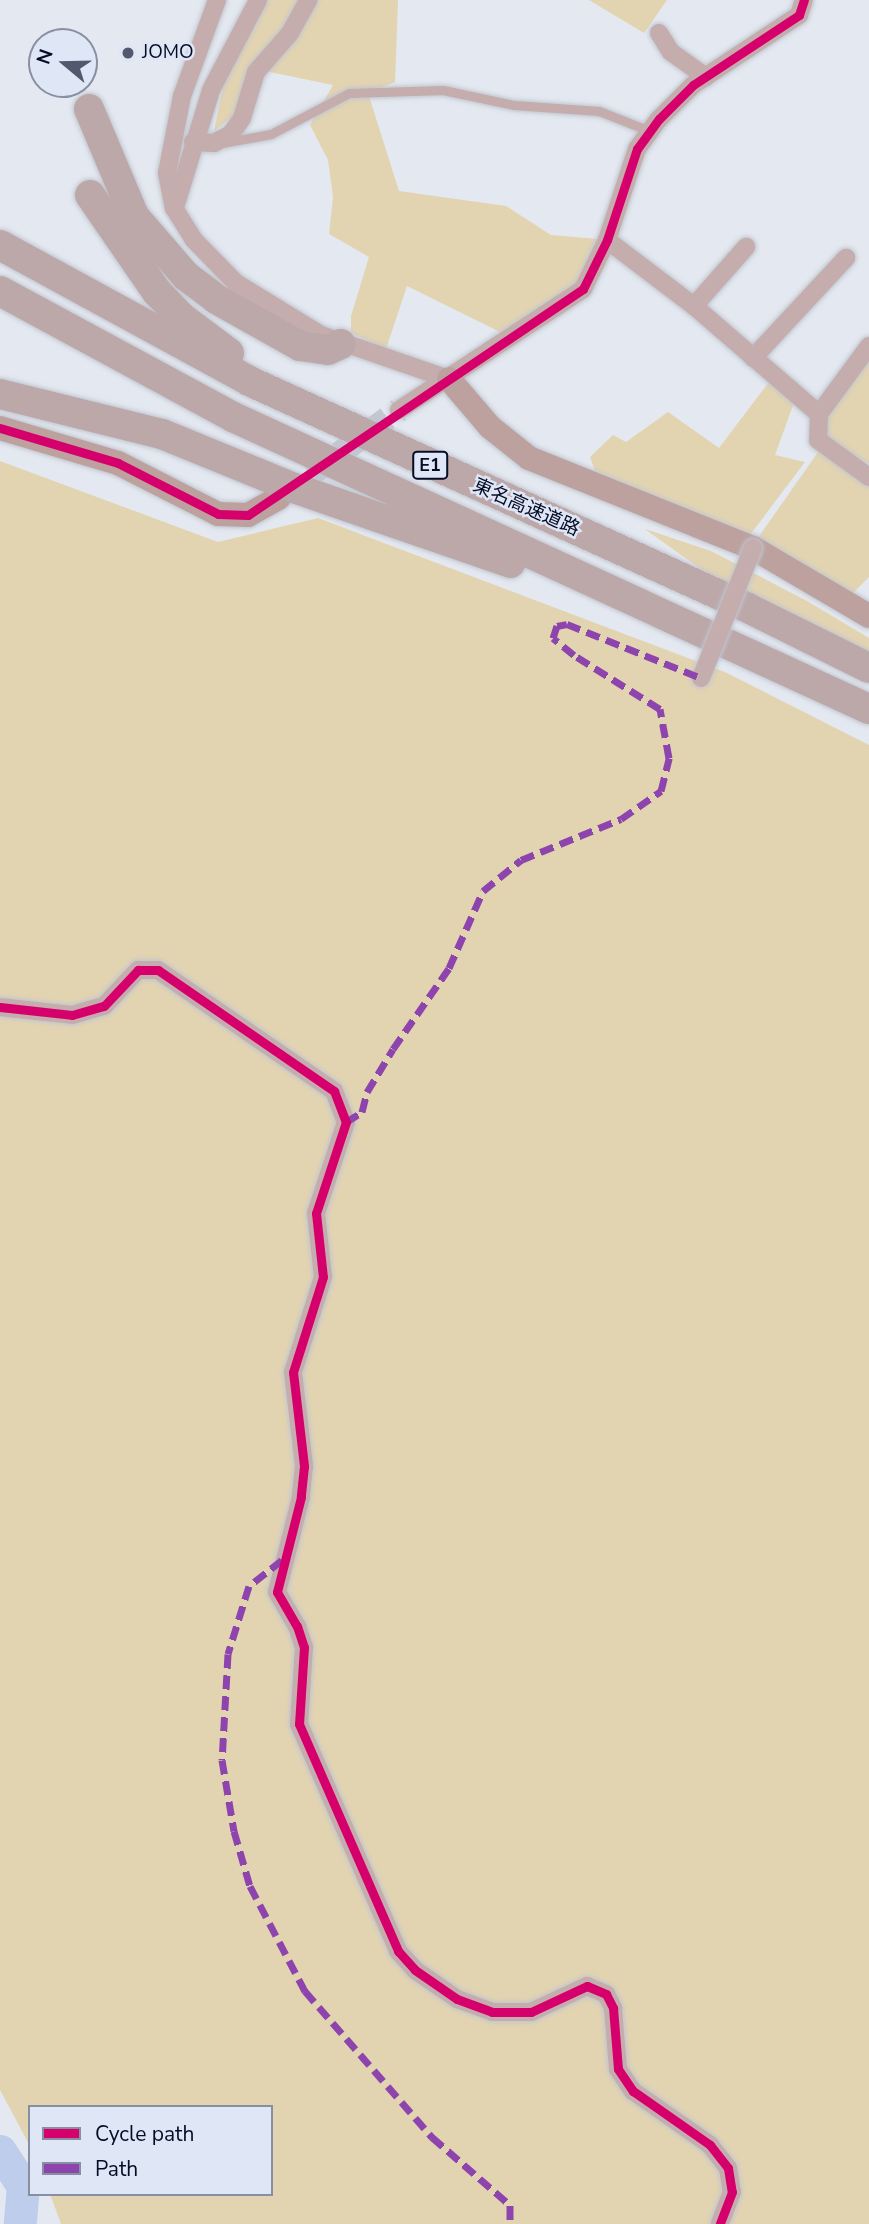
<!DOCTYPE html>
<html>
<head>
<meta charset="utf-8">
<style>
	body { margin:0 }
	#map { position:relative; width:869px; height:2224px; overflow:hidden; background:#e4e8f0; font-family:"Nunito Sans","Noto Sans JP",sans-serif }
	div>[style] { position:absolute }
	.green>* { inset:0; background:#e3d4b1 }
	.river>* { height:33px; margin:-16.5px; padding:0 16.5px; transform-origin:16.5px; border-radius:16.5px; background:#bfcded }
	.secondary-tunnel>* { height:24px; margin-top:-12px; transform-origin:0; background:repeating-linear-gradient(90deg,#c3c7d2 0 24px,transparent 0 36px) }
	.roads { filter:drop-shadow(0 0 2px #c1c6cf) drop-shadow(0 0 2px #c1c6cf) }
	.lane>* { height:9px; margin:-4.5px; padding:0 4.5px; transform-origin:4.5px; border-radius:4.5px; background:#c4adac }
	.street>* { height:18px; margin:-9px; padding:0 9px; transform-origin:9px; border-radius:9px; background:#c4adac }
	.secondary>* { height:24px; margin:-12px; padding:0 12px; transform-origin:12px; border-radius:12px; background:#bca19f }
	.highway>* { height:30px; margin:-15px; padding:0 15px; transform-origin:15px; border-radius:15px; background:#bca7a9 }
	.bridges { filter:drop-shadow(0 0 2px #c1c6cf) drop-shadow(0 0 2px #c1c6cf) }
	.street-bridge>* { height:18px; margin:-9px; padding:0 9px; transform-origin:9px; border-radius:9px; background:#c4adac }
	.quiet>* { height:7px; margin-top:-3.5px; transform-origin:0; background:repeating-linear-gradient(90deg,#8e44ad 0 14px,transparent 0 21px) }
	.cycleway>* { height:9px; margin:-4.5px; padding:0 4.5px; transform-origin:4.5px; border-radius:4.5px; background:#d6006c }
	.dots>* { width:19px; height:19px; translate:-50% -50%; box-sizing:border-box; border:4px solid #dfe6f5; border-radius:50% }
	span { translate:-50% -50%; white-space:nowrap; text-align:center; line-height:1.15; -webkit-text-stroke:5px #dfe6f5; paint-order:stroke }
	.shield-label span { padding:2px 5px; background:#dfe6f5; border:2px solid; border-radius:5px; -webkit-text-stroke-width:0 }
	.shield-label { font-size:18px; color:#050c25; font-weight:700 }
	.poi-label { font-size:19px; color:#050c25 }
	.left { translate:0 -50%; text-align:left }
	.street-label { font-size:19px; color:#050c25 }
	.legend { position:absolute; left:28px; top:2105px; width:245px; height:91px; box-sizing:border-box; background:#dfe6f5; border:2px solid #888fa2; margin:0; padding:9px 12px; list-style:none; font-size:21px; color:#050c25 }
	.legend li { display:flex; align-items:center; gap:14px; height:35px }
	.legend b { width:35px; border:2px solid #888fa2 }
	.north { position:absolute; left:28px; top:28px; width:70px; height:70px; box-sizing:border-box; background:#dfe6f5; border:2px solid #888fa2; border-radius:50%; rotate:289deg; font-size:19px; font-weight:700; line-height:28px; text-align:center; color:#050c25 }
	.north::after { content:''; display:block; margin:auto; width:24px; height:32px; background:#53596c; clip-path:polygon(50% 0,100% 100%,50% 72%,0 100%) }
</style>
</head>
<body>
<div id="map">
	<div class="green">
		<div style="clip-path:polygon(267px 0,398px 0,395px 82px,368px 93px,399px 191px,506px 206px,551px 235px,598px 239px,583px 281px,506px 335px,407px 286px,386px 349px,351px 333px,351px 316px,369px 257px,329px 234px,333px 197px,328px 160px,310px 125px,333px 85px,265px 71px,236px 114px,214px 131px,224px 81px)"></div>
		<div style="clip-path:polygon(589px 0,667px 0,644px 33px)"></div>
		<div style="clip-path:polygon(869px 354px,869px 464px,829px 440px,824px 424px)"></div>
		<div style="clip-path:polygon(772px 378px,795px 400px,775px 455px,805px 462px,750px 535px,595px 471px,590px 457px,613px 435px,626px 442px,668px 412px,719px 448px)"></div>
		<div style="clip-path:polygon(823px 445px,869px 483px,869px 577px,852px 594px,755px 542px)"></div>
		<div style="clip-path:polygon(0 461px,218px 542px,318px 518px,725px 672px,869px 745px,869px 2224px,61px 2224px,50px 2194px,271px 2194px,271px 2107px,30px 2107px,30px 2146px,0 2090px)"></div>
		<div style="clip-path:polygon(645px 529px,711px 551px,807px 601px,869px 638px,869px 653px,702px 570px)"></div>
	</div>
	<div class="river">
		<div style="left:0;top:2151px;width:42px;rotate:56.7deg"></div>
		<div style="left:23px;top:2186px;width:38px;rotate:95deg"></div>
	</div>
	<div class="secondary-tunnel">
		<div style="left:281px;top:496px;width:146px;rotate:-36.1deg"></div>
	</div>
	<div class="roads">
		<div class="lane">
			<div style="left:222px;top:143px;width:50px;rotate:-10.4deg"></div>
			<div style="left:271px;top:134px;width:88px;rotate:-27.7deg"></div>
			<div style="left:349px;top:93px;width:94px;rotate:-1.8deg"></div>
			<div style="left:443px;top:90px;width:73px;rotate:11.9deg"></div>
			<div style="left:514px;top:105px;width:85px;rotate:4deg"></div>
			<div style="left:599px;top:111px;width:55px;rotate:21.4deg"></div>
		</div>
		<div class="street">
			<div style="left:217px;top:0;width:102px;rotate:110deg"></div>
			<div style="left:182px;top:96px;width:78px;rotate:101deg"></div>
			<div style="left:167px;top:173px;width:36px;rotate:79deg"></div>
			<div style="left:174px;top:208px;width:36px;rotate:58deg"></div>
			<div style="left:193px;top:239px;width:62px;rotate:45.7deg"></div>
			<div style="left:236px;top:283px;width:100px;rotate:31.5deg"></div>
			<div style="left:321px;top:335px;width:135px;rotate:19deg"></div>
			<div style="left:659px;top:33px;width:22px;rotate:58deg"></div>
			<div style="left:671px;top:52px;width:43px;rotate:35.5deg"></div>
			<div style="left:193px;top:142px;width:21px;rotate:3deg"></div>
			<div style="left:214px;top:143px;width:19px;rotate:-28deg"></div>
			<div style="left:231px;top:134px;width:19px;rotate:-55deg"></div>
			<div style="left:242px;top:118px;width:48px;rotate:-73.1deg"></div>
			<div style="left:256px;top:72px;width:52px;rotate:-48.9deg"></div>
			<div style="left:290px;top:33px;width:38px;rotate:-61deg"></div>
			<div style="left:176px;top:204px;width:119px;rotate:-72.9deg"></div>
			<div style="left:211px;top:90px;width:102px;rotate:-62.4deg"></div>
			<div style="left:607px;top:240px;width:109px;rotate:37.2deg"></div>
			<div style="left:694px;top:306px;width:165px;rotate:40.8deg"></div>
			<div style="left:694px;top:306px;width:79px;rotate:-48.6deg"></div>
			<div style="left:869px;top:346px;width:84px;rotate:126.3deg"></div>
			<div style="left:819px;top:414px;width:26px;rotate:92deg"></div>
			<div style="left:818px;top:440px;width:63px;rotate:36deg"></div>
			<div style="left:753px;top:358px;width:137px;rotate:-47.1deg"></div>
			<div style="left:399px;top:410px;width:220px;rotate:-33.3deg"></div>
			<div style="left:583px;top:289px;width:55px;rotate:-63.9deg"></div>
			<div style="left:607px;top:240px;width:96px;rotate:-71.8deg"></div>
			<div style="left:637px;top:149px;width:37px;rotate:-54deg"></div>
			<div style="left:659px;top:119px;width:48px;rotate:-45deg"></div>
			<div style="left:693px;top:85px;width:127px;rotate:-33.4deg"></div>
			<div style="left:799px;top:15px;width:16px;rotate:-72deg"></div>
			<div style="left:0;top:1007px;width:72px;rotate:6.3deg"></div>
			<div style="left:72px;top:1015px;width:33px;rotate:-16deg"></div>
			<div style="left:104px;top:1006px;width:50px;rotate:-46.6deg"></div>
			<div style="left:138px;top:970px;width:20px"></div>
			<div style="left:158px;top:970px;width:214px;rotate:34.5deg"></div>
			<div style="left:334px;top:1091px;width:33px;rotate:69deg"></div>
			<div style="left:346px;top:1122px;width:96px;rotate:108.2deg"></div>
			<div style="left:316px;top:1213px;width:64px;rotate:83.8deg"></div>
			<div style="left:323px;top:1277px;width:100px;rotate:107.5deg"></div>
			<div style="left:293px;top:1372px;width:95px;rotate:83.3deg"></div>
			<div style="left:304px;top:1466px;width:31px;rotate:96deg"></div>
			<div style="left:301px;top:1497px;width:98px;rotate:104.2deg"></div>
			<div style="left:277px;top:1592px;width:39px;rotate:60deg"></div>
			<div style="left:297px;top:1626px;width:22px;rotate:72deg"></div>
			<div style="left:304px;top:1647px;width:77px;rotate:93.7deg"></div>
			<div style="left:299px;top:1724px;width:248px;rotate:66.4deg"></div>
			<div style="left:398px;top:1951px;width:25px;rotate:48deg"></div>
			<div style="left:415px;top:1970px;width:51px;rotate:34.6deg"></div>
			<div style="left:457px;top:1999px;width:37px;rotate:20deg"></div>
			<div style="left:492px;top:2012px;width:39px"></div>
			<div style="left:531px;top:2012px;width:62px;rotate:-24.9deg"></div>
			<div style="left:587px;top:1986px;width:21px;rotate:23deg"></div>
			<div style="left:606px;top:1994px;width:16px;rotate:63deg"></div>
			<div style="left:613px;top:2008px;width:61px;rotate:85.3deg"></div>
			<div style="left:618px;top:2069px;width:27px;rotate:56deg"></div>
			<div style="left:633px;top:2091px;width:94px;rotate:35deg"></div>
			<div style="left:710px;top:2145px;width:29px;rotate:52deg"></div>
			<div style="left:728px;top:2168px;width:24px;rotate:81deg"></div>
			<div style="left:732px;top:2192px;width:34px;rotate:111deg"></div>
		</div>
		<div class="secondary">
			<div style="left:449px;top:379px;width:63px;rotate:49.5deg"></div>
			<div style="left:490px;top:427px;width:50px;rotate:38.5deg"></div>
			<div style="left:529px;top:458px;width:241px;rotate:21.9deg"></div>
			<div style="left:753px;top:548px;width:134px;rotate:30.4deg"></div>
			<div style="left:0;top:428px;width:123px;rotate:16.5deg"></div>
			<div style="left:118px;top:463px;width:112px;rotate:27deg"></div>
			<div style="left:218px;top:514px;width:30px;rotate:2deg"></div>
			<div style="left:248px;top:515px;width:35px;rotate:-29deg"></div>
		</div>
		<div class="highway">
			<div style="left:89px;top:109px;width:116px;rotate:67.2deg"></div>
			<div style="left:134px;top:216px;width:79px;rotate:49.1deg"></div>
			<div style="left:186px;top:276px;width:38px;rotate:37deg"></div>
			<div style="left:216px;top:299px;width:96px;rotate:29.2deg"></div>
			<div style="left:300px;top:346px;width:28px;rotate:8deg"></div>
			<div style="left:328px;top:350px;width:14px;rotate:-25deg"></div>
			<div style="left:90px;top:195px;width:118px;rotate:55.4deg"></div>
			<div style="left:157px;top:292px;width:35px;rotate:46deg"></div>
			<div style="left:181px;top:317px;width:60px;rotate:36.9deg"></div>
			<div style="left:0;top:245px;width:284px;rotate:28.6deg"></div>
			<div style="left:249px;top:381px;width:546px;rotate:24.45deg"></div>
			<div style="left:746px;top:607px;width:137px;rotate:26.4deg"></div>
			<div style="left:0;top:291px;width:265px;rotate:28.4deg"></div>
			<div style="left:233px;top:417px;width:700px;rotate:24.66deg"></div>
			<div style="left:0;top:394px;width:167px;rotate:13.9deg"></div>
			<div style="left:162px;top:434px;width:143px;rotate:22.2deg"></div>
			<div style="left:294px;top:488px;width:229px;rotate:19.1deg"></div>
		</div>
	</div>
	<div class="bridges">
		<div class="street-bridge">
			<div style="left:701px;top:678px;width:140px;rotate:-68.2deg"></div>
		</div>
	</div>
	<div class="quiet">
		<div style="left:346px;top:1122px;width:19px;rotate:-32deg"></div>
		<div style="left:362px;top:1112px;width:21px;rotate:-76deg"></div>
		<div style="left:367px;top:1092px;width:50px;rotate:-58.8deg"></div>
		<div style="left:393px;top:1049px;width:98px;rotate:-55.3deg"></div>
		<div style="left:449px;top:968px;width:84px;rotate:-66.2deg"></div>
		<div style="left:483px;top:891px;width:49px;rotate:-39.2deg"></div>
		<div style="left:521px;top:860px;width:108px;rotate:-22.3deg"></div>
		<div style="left:621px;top:819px;width:49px;rotate:-35deg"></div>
		<div style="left:661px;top:791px;width:34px;rotate:-76deg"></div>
		<div style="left:669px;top:758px;width:50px;rotate:-100.4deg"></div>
		<div style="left:660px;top:709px;width:102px;rotate:-147.9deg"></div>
		<div style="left:574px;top:655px;width:27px;rotate:-141deg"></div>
		<div style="left:553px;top:638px;width:13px;rotate:-72deg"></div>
		<div style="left:557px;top:626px;width:10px;rotate:-11deg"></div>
		<div style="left:567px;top:624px;width:144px;rotate:21.9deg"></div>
		<div style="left:282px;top:1560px;width:42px;rotate:141.8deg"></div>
		<div style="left:249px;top:1586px;width:71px;rotate:107.2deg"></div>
		<div style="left:228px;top:1654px;width:106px;rotate:93.2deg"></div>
		<div style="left:222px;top:1760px;width:72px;rotate:80.4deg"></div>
		<div style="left:234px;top:1831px;width:57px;rotate:73.8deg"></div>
		<div style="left:250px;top:1886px;width:119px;rotate:62.4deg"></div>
		<div style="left:305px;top:1991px;width:194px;rotate:49deg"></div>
		<div style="left:432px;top:2137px;width:103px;rotate:41.1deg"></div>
		<div style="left:510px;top:2205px;width:19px;rotate:90deg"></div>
	</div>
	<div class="cycleway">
		<div style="left:0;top:428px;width:123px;rotate:16.5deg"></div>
		<div style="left:118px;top:463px;width:112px;rotate:27deg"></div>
		<div style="left:218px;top:514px;width:30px;rotate:2deg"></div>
		<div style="left:248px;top:515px;width:404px;rotate:-34deg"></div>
		<div style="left:583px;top:289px;width:55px;rotate:-63.9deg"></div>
		<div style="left:607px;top:240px;width:96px;rotate:-71.8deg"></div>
		<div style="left:637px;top:149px;width:37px;rotate:-54deg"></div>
		<div style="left:659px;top:119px;width:48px;rotate:-45deg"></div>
		<div style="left:693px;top:85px;width:127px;rotate:-33.4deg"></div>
		<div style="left:799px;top:15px;width:16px;rotate:-72deg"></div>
		<div style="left:0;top:1007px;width:72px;rotate:6.3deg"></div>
		<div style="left:72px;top:1015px;width:33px;rotate:-16deg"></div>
		<div style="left:104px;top:1006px;width:50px;rotate:-46.6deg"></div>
		<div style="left:138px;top:970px;width:20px"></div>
		<div style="left:158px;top:970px;width:214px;rotate:34.5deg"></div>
		<div style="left:334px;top:1091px;width:33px;rotate:69deg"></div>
		<div style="left:346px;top:1122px;width:96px;rotate:108.2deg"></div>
		<div style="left:316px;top:1213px;width:64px;rotate:83.8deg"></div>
		<div style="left:323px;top:1277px;width:100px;rotate:107.5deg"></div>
		<div style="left:293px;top:1372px;width:95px;rotate:83.3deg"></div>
		<div style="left:304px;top:1466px;width:31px;rotate:96deg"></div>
		<div style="left:301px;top:1497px;width:98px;rotate:104.2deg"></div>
		<div style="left:277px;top:1592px;width:39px;rotate:60deg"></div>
		<div style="left:297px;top:1626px;width:22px;rotate:72deg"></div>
		<div style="left:304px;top:1647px;width:77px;rotate:93.7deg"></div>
		<div style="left:299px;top:1724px;width:248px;rotate:66.4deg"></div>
		<div style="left:398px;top:1951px;width:25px;rotate:48deg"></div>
		<div style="left:415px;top:1970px;width:51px;rotate:34.6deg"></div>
		<div style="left:457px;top:1999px;width:37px;rotate:20deg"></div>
		<div style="left:492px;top:2012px;width:39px"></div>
		<div style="left:531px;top:2012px;width:62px;rotate:-24.9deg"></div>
		<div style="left:587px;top:1986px;width:21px;rotate:23deg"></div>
		<div style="left:606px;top:1994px;width:16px;rotate:63deg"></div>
		<div style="left:613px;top:2008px;width:61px;rotate:85.3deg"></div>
		<div style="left:618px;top:2069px;width:27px;rotate:56deg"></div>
		<div style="left:633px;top:2091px;width:94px;rotate:35deg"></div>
		<div style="left:710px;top:2145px;width:29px;rotate:52deg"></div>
		<div style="left:728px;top:2168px;width:24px;rotate:81deg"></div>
		<div style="left:732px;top:2192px;width:34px;rotate:111deg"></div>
	</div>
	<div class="dots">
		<div style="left:128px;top:53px;background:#53596c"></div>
	</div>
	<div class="shield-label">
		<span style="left:430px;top:465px">E1</span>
	</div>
	<div class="poi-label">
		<span class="left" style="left:142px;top:53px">JOMO</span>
	</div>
	<div class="street-label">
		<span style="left:526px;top:508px;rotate:24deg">東名高速道路</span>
	</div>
	<ul class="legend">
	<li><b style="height:9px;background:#d6006c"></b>Cycle path</li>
	<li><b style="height:9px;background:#8e44ad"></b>Path</li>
	</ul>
	<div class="north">N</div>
</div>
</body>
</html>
